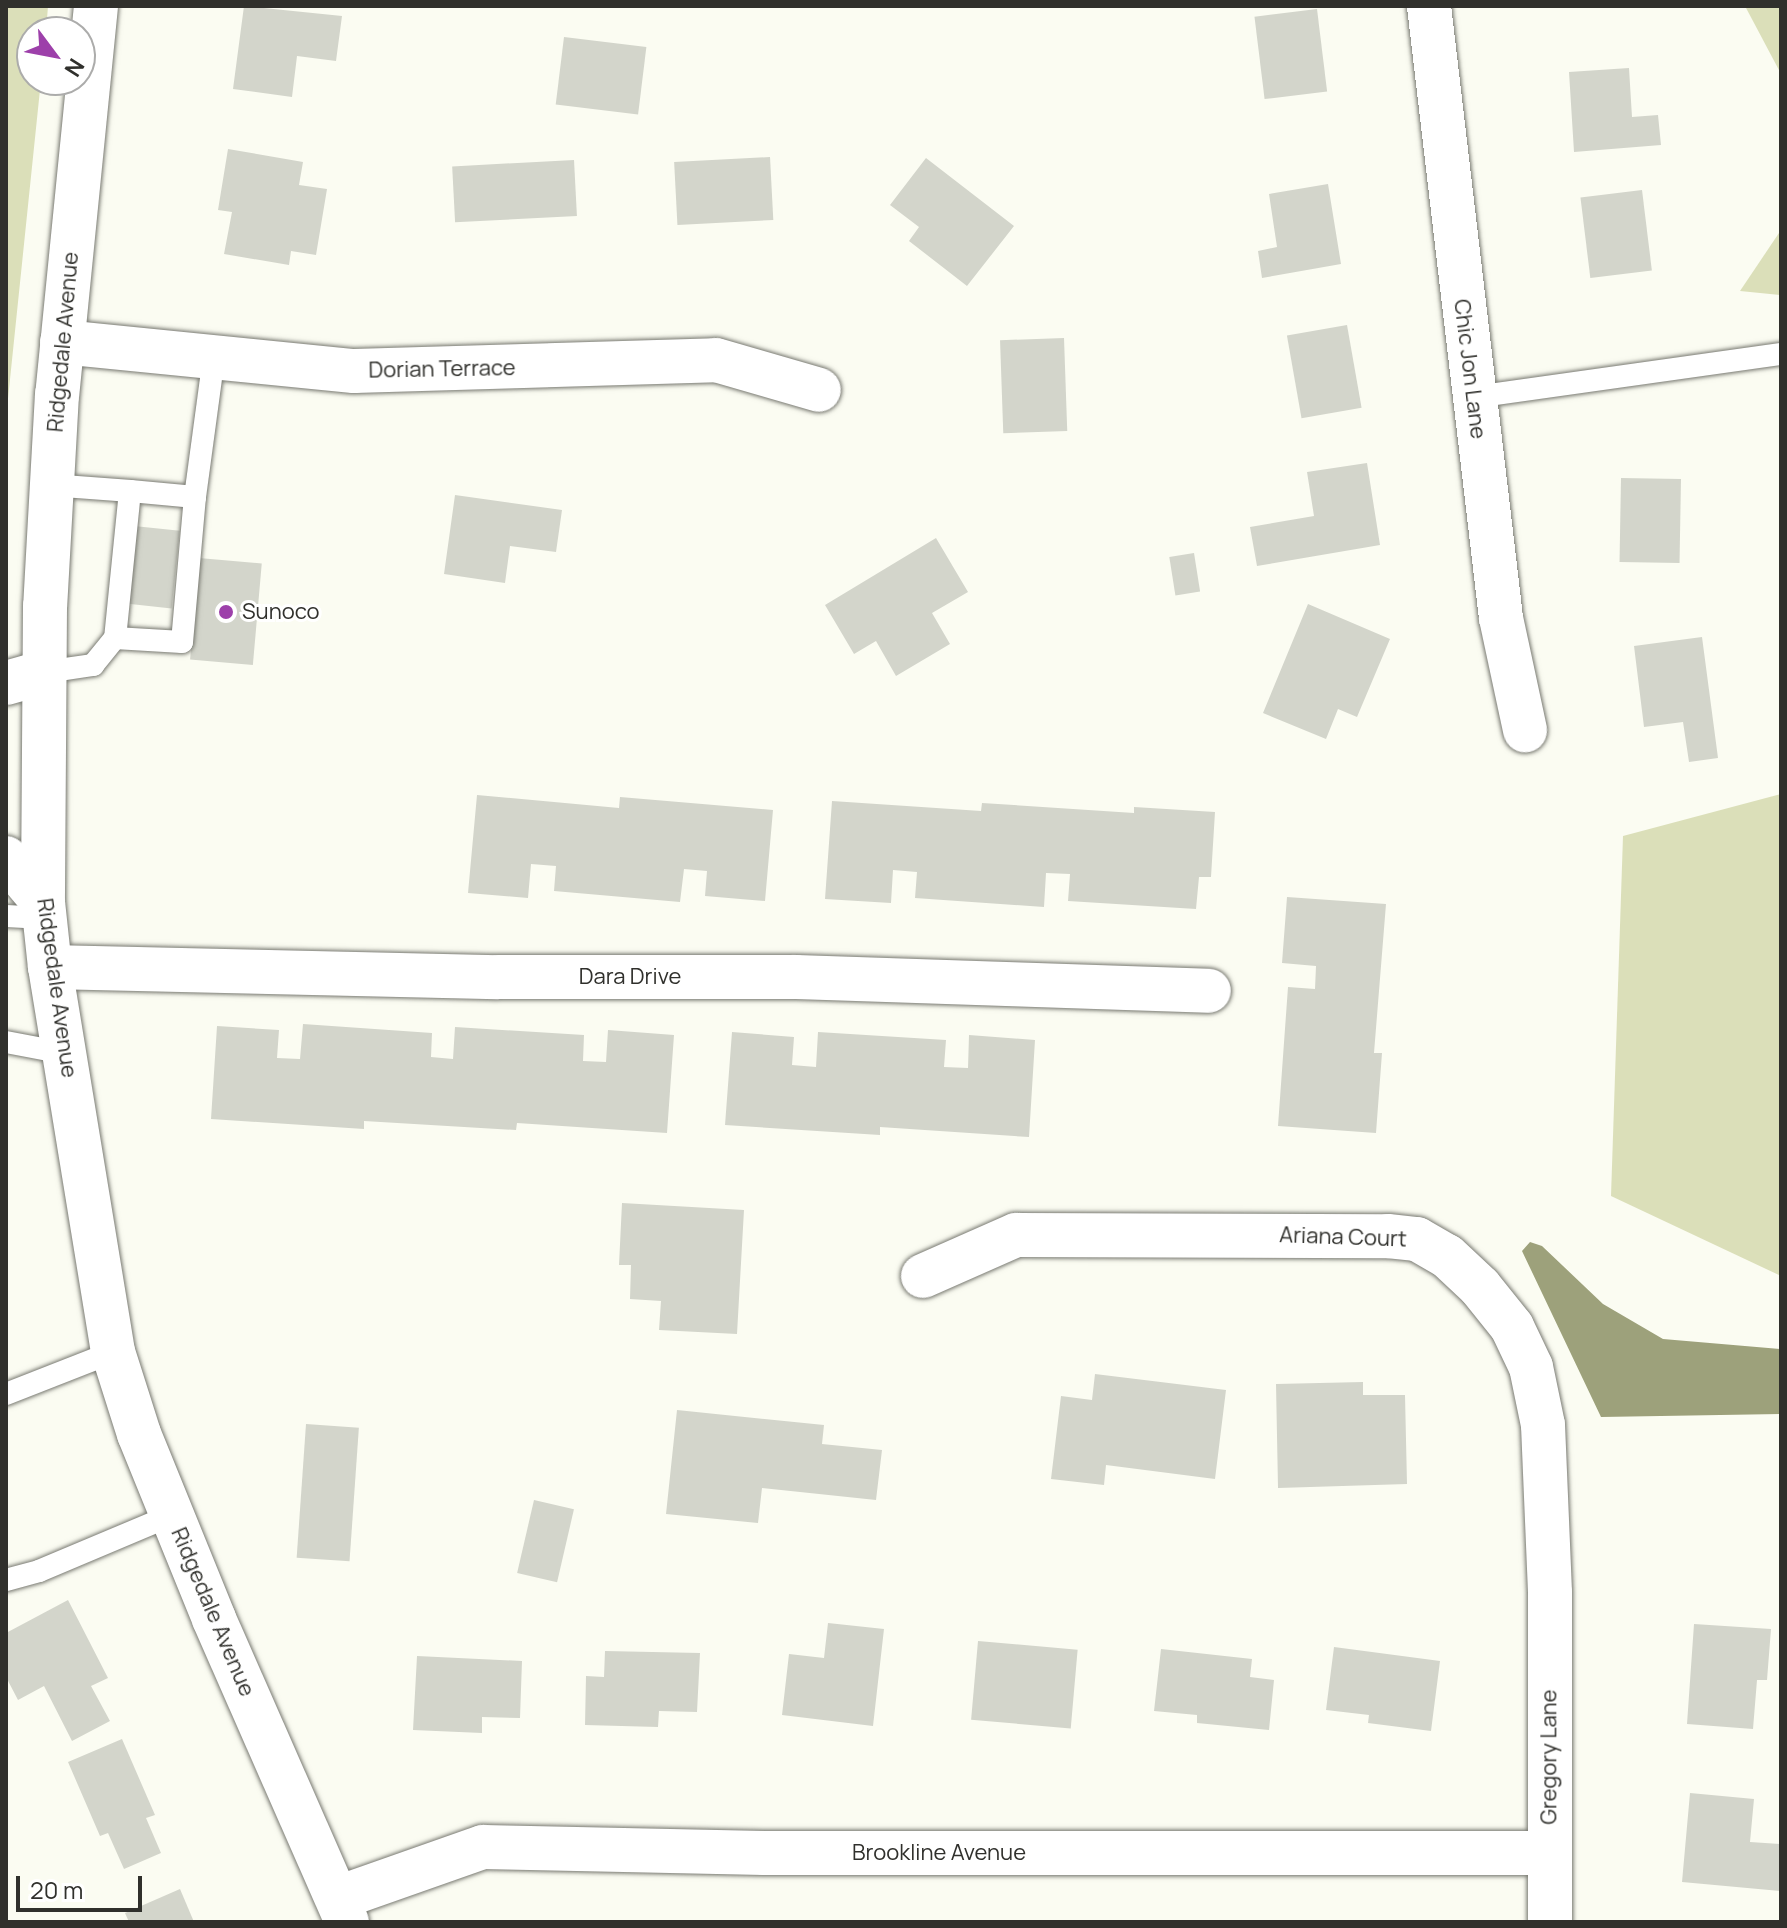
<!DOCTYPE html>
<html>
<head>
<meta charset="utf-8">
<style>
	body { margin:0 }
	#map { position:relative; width:1787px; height:1928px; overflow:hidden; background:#fbfcf2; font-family:Manrope,sans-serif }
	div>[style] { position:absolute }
	.green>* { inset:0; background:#dbdfb9 }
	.water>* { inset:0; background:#9da17b }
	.building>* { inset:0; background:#d3d5cb; transform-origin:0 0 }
	.roads { filter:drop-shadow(0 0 2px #797a72) drop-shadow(0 0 2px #797a72) }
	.lane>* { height:22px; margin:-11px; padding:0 11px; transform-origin:11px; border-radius:11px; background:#fff }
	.street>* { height:44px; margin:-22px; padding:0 22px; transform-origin:22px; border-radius:22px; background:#fff }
	.secondary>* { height:44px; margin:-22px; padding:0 22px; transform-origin:22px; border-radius:22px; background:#fff }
	.dots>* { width:22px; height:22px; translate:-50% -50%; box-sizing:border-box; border:4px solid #fff; border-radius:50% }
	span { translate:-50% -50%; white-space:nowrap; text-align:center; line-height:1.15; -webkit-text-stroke:6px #fff; paint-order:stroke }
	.street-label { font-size:22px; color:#30302c }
	.poi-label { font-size:22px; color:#30302c }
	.left { translate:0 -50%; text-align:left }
	.frame { position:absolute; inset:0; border:8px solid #30302c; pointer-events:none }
	.north { position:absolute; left:16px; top:16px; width:80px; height:80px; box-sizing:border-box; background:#fff; border:2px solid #acacab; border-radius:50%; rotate:122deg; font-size:22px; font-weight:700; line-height:32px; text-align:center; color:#30302c }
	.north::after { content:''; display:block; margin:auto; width:28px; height:36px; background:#9d40aa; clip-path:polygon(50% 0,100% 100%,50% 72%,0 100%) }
	.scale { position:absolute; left:16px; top:1876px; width:126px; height:36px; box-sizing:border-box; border:4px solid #30302c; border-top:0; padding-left:10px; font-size:24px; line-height:28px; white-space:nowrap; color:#30302c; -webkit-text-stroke:6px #fff; paint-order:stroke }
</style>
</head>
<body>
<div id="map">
	<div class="green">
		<div style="clip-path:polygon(6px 6px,48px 6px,46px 32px,32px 32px,32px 80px,41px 80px,6px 418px)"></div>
		<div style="clip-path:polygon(1745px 6px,1781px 6px,1781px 74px)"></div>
		<div style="clip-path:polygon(1781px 230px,1781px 295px,1740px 291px)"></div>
		<div style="clip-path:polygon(1781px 794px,1781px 1276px,1611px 1196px,1623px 836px)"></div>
	</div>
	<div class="water">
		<div style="clip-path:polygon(1530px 1242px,1542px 1246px,1603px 1304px,1663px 1339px,1781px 1349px,1781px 1414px,1601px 1417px,1522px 1251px)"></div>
	</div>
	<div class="building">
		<div style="clip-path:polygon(244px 6px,342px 16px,336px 61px,297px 56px,292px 97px,233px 89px)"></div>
		<div style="left:1317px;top:9px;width:83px;height:63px;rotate:83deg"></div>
		<div style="left:564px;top:37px;width:83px;height:68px;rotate:7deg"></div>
		<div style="clip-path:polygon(1629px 68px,1632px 117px,1658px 115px,1661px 145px,1574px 152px,1569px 72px)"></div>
		<div style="clip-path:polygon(228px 149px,303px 162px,299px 185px,327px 189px,316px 255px,291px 251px,289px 265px,224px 254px,232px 212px,218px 210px)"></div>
		<div style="left:770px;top:157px;width:63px;height:96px;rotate:87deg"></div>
		<div style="clip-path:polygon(926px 158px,1014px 226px,967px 286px,909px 241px,919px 227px,890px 205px)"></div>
		<div style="left:574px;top:160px;width:56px;height:122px;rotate:87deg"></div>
		<div style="clip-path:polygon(1328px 184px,1341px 264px,1262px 278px,1258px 251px,1277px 247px,1269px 194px)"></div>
		<div style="left:1642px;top:190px;width:81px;height:62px;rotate:83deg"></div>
		<div style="left:1347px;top:325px;width:84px;height:61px;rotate:80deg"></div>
		<div style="left:1064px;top:338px;width:93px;height:64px;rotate:88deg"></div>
		<div style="clip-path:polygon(1367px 463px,1380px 545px,1257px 566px,1250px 527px,1314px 516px,1307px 472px)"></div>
		<div style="left:1621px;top:478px;width:60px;height:84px;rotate:1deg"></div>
		<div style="clip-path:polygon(455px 495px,562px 510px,556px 552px,510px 546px,505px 583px,444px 574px)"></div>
		<div style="left:134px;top:526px;width:46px;height:78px;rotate:6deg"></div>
		<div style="clip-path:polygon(936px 538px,968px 592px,932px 613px,950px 644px,896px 676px,876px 641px,854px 654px,825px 605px)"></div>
		<div style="left:1194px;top:553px;width:39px;height:25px;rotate:81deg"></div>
		<div style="left:199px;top:558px;width:63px;height:102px;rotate:5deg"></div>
		<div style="clip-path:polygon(1308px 604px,1390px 639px,1357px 717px,1338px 709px,1326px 739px,1263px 713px)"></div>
		<div style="clip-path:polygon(1702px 637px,1718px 758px,1689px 762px,1683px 722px,1644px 727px,1634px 646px)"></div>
		<div style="clip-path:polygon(477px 795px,619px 808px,620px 797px,773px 810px,765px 901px,705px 896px,707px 871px,684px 869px,680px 902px,554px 891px,556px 866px,531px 864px,528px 898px,468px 893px)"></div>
		<div style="clip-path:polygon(832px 801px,981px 811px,982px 803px,1134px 813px,1134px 807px,1215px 812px,1211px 877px,1199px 877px,1196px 909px,1068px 901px,1070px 874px,1046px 873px,1044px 907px,915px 898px,917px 872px,893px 870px,891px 903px,825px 899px)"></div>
		<div style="clip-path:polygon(1287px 897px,1386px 904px,1374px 1053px,1382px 1053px,1376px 1133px,1278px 1126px,1288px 987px,1315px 989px,1316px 966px,1282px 963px)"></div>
		<div style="clip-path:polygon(303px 1024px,432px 1033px,431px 1057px,453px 1059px,455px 1027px,584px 1035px,583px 1061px,606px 1062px,608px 1030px,674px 1035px,667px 1133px,517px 1123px,516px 1130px,364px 1121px,364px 1129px,211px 1119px,217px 1026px,279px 1030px,277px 1058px,300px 1059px)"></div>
		<div style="clip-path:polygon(732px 1032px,794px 1037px,792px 1065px,816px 1067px,818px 1032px,946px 1040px,944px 1067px,968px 1068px,969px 1035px,1035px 1040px,1029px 1137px,880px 1127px,880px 1135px,725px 1125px)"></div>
		<div style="clip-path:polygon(622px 1203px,744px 1210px,737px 1334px,659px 1330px,661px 1301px,630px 1299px,631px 1265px,619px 1265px)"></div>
		<div style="clip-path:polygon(1095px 1374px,1226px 1390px,1215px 1479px,1106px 1465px,1104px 1485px,1051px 1479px,1061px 1396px,1092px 1400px)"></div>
		<div style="clip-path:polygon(1363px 1382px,1363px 1395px,1405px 1395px,1407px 1484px,1278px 1488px,1276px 1384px)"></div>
		<div style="clip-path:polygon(677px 1410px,824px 1425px,822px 1444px,882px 1450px,876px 1500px,762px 1488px,758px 1523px,666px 1514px)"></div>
		<div style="left:306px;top:1424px;width:53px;height:134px;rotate:4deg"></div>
		<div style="left:534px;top:1500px;width:41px;height:75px;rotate:13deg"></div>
		<div style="clip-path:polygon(68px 1600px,108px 1678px,91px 1686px,110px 1721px,72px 1741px,44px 1686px,18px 1700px,6px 1677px,6px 1633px)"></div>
		<div style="clip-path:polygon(828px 1623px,884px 1629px,873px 1726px,782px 1715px,789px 1654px,824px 1658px)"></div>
		<div style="clip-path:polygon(1694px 1624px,1771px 1629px,1767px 1680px,1757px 1680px,1753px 1729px,1687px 1724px)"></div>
		<div style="left:978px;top:1641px;width:100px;height:79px;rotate:5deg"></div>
		<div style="clip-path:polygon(1334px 1647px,1440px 1661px,1431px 1731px,1368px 1723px,1369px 1715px,1326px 1710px)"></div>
		<div style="clip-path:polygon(1161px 1649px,1252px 1659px,1250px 1677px,1274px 1680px,1269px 1730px,1197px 1723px,1197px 1715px,1154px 1711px)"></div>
		<div style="clip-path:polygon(605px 1651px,700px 1653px,697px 1712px,659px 1711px,658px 1727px,585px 1725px,586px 1676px,604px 1677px)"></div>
		<div style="clip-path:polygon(417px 1656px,522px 1661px,520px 1718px,482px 1717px,482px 1733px,413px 1730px)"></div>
		<div style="clip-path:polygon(122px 1739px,155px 1815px,146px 1818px,161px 1853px,124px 1869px,108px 1833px,100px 1836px,68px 1762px)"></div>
		<div style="clip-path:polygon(1690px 1793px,1754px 1799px,1750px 1842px,1781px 1844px,1781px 1891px,1682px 1882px)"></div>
		<div style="clip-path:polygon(180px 1889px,194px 1922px,129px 1922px,125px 1913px)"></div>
	</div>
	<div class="roads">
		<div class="lane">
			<div style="left:1474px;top:397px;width:310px;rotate:-8deg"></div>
			<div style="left:51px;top:485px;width:79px;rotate:4.3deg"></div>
			<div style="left:195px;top:497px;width:141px;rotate:-82.3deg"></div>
			<div style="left:45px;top:672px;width:49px;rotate:-8.3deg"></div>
			<div style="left:93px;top:665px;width:35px;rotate:-51deg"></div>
			<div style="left:115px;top:638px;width:67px;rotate:3.4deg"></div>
			<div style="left:182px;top:642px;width:146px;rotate:-84.9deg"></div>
			<div style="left:195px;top:497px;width:65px;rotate:-174.7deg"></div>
			<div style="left:130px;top:491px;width:148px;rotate:95.8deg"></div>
			<div style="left:6px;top:916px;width:38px;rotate:3deg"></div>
			<div style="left:6px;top:1042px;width:59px;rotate:10.7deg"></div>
			<div style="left:6px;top:1394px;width:115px;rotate:-21.4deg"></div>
			<div style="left:6px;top:1580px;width:34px;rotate:-15deg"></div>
			<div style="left:39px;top:1571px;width:144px;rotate:-22.8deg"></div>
		</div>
		<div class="street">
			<div style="left:1429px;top:6px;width:616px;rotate:83.29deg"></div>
			<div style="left:1501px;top:618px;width:115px;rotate:77.9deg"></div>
			<div style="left:62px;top:342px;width:293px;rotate:5.7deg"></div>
			<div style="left:354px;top:371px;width:362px;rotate:-1.7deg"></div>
			<div style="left:716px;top:360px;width:107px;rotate:16.2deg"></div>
			<div style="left:50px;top:967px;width:448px;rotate:1.3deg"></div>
			<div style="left:498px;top:977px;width:298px"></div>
			<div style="left:796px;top:977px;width:413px;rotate:1.9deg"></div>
			<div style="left:923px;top:1276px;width:102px;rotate:-23.8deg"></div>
			<div style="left:1016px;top:1235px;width:372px;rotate:0.2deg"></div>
			<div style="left:1388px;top:1236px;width:29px;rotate:6deg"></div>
			<div style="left:1417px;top:1239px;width:34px;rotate:30deg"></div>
			<div style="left:1447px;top:1256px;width:45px;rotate:43.2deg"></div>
			<div style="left:1480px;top:1287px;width:51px;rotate:51.3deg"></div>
			<div style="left:1512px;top:1327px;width:44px;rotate:64.6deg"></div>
			<div style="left:1531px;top:1367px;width:59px;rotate:78.3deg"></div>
			<div style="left:1543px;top:1425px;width:168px;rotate:87.6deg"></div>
			<div style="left:1550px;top:1593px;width:329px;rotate:90deg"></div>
			<div style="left:338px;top:1898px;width:154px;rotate:-19.4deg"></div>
			<div style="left:483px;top:1847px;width:281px;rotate:1.2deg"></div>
			<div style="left:764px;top:1853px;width:785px"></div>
		</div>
		<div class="secondary">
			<div style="left:96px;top:6px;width:390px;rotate:95.7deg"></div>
			<div style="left:57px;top:394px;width:212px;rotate:93.2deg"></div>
			<div style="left:45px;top:606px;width:296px;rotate:90.4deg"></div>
			<div style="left:43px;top:902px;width:65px;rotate:83.9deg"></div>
			<div style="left:50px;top:967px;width:390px;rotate:80.7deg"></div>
			<div style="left:113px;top:1352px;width:86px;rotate:72.4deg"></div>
			<div style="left:139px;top:1434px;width:200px;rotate:67.9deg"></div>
			<div style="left:214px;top:1619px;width:331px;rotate:66.3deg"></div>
			<div style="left:6px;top:683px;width:41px;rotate:-15.8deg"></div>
			<div style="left:6px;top:858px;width:57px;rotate:49.9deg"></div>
		</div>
	</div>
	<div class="dots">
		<div style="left:226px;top:612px;background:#9d40aa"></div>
	</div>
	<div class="street-label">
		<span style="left:63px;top:342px;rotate:-85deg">Ridgedale Avenue</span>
		<span style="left:442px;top:369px;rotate:-1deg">Dorian Terrace</span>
		<span style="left:1470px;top:369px;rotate:83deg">Chic Jon Lane</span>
		<span style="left:630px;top:977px">Dara Drive</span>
		<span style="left:57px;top:988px;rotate:82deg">Ridgedale Avenue</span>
		<span style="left:1343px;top:1237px;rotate:2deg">Ariana Court</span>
		<span style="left:213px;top:1612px;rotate:67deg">Ridgedale Avenue</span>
		<span style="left:1549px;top:1757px;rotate:-90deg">Gregory Lane</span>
		<span style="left:939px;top:1853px">Brookline Avenue</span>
	</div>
	<div class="poi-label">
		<span class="left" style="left:242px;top:612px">Sunoco</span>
	</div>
	<div class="frame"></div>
	<div class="north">N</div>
	<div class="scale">20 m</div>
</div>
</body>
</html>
